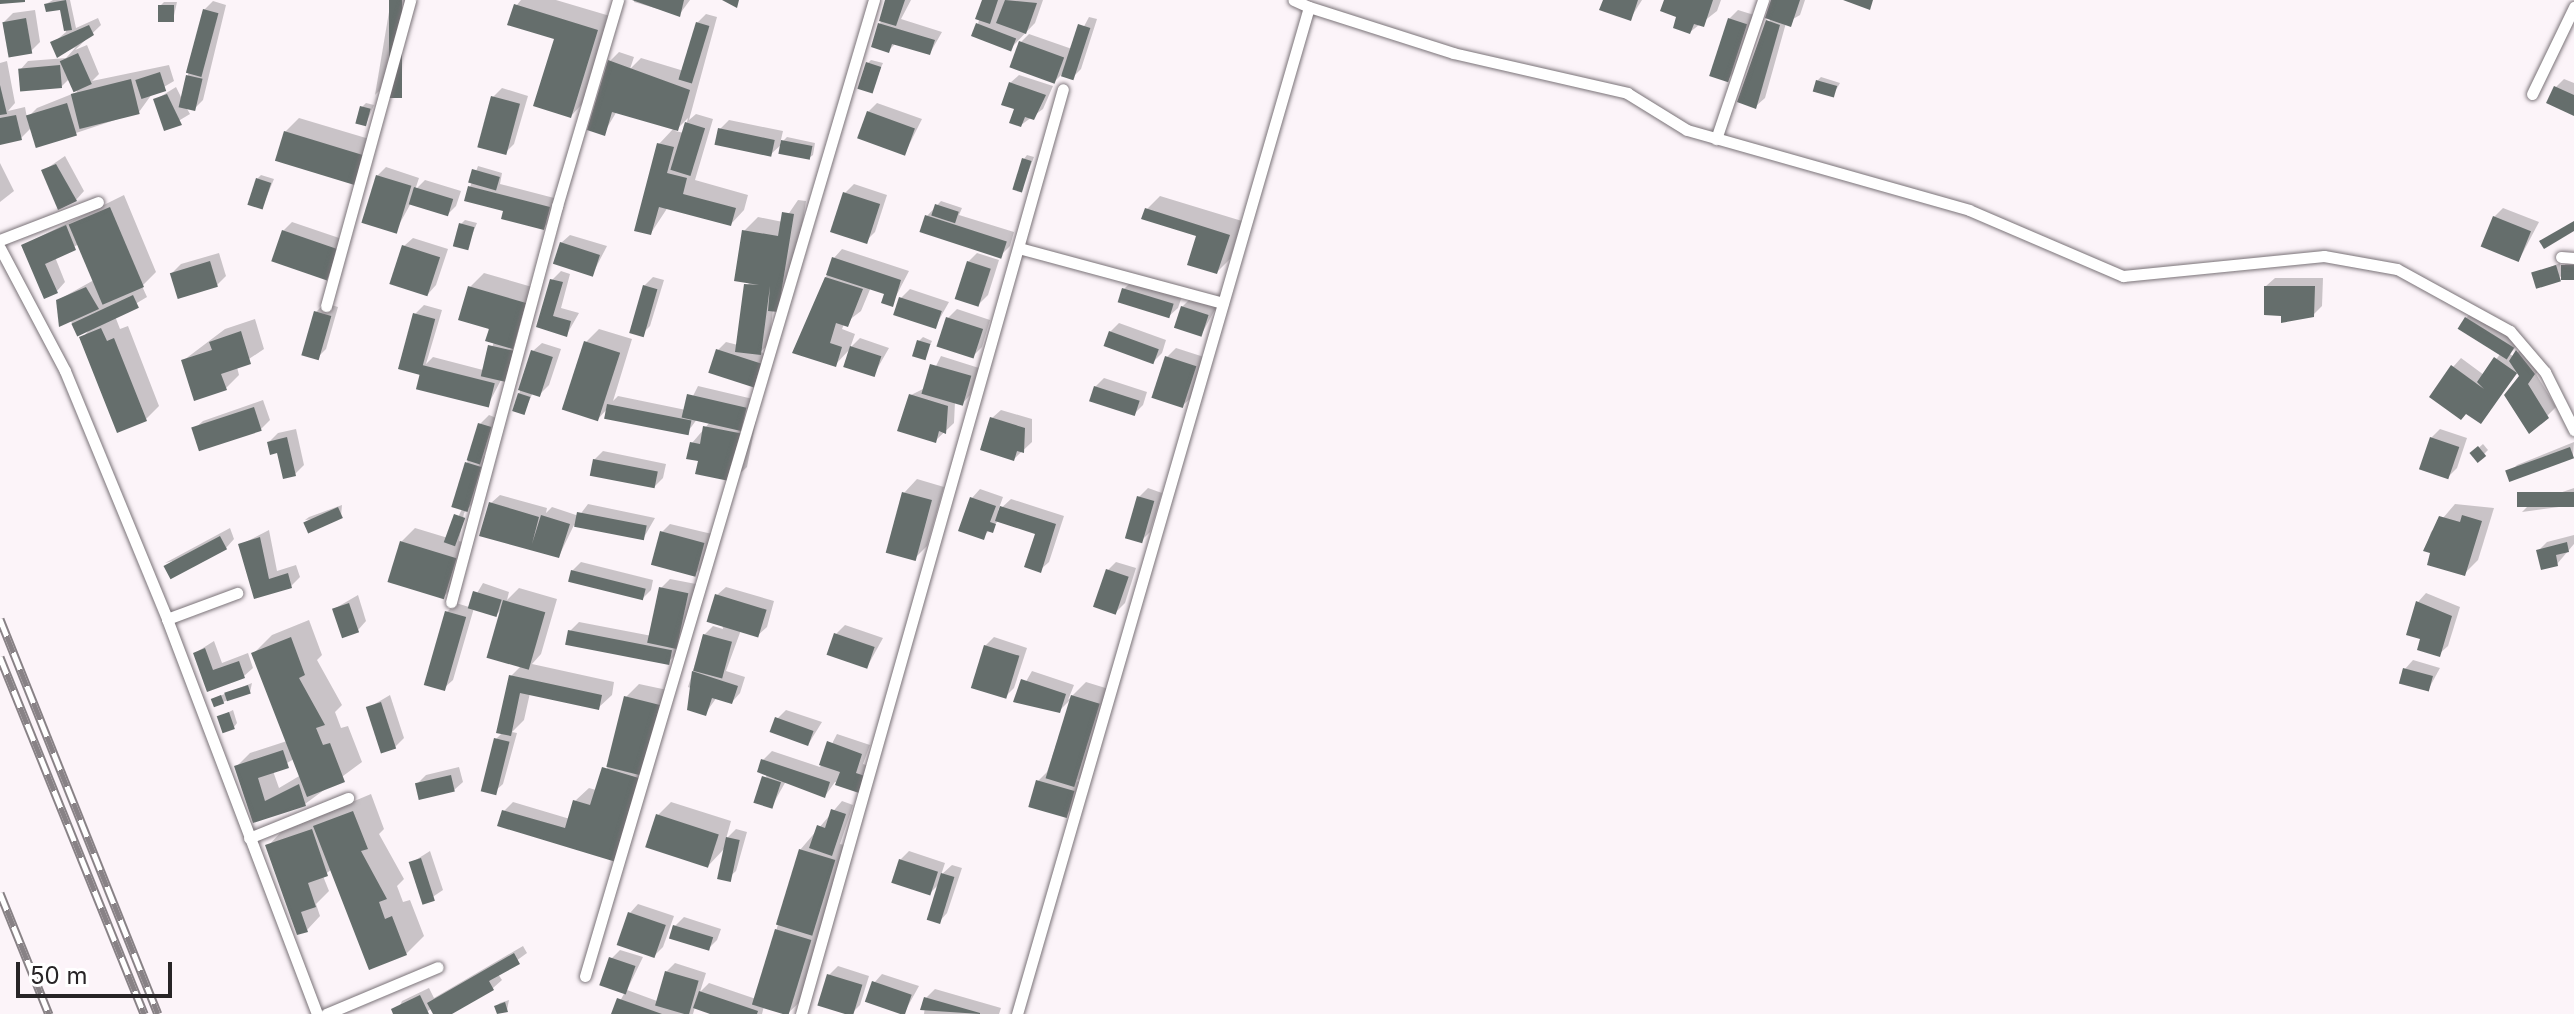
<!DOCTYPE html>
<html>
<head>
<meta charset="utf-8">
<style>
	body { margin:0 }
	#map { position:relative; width:2574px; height:1014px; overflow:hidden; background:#fcf4f9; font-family:Inter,sans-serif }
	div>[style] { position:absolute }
	.shadow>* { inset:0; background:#0003 }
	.building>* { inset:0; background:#656e6c; transform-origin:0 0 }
	.roads { filter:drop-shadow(0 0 2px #7a7378) drop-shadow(0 0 2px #7a7378) }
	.service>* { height:11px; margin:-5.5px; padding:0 5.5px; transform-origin:5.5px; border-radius:5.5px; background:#fff }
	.rail>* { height:9px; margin-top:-4.5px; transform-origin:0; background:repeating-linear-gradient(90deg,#fff 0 18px,#888286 0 36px); box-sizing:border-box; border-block:2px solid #888286 }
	span { translate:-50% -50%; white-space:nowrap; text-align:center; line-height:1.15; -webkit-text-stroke:8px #fff; paint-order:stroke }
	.scale { position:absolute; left:16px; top:962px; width:156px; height:36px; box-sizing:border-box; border:4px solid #272426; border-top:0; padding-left:10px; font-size:24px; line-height:28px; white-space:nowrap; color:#272426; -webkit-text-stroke:6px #fff; paint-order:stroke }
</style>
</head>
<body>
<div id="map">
	<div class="shadow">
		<div style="clip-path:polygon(53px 0,70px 0,76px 28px,98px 18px,101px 25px,75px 50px,87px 45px,99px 74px,92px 81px,169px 65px,174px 81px,152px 94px,139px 112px,76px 133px,31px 128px,21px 138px,0 143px,0 63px,7px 61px,15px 103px,8px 111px,25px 107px,27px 118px,37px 108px,77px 92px,70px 78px,62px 86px,20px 70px,28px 61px,66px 58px,76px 47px,58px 55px,53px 43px,66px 32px,61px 7px,46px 4px)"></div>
		<div style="clip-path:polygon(391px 0,407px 0,384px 86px,375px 95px)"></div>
		<div style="clip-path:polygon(521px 0,556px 0,610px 16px,584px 102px,571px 116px,556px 38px,516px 6px)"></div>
		<div style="clip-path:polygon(690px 0,679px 15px,634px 2px,634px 0)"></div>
		<div style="clip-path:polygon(887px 0,911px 0,901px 19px,942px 32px,930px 53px,896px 43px,889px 50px,880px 24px)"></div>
		<div style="clip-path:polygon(984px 0,1043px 0,1035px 23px,1011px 48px,978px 24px)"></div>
		<div style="clip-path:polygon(1605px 0,1642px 0,1630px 19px)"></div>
		<div style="clip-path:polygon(1666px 0,1721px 0,1717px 11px,1690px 32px)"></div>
		<div style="clip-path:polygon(1773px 0,1805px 0,1800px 15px,1786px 23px,1765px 98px,1756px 106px)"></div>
		<div style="clip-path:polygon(213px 1px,226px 5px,203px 100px,194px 109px,186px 107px,190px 114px,165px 129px,155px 100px,176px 87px,182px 99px,204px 10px)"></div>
		<div style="clip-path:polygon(164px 2px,177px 2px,173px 20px,160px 6px)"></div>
		<div style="clip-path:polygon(35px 10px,40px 42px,31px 51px,4px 22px,13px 13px)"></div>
		<div style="clip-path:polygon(1738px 10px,1754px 15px,1736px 71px,1727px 80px,1729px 19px)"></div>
		<div style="clip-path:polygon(evenodd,706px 14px,717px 17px,689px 120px,696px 114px,713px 119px,695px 180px,748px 195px,744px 210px,731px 224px,668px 207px,651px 233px,659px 144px,674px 128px,617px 111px,604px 133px,610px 61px,619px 52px,634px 57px,630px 69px,641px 58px,684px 71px,697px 23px,706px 14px,688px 118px,684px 133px,675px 131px,688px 118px)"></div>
		<div style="clip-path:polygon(1089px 17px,1097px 19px,1081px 69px,1072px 78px,1062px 74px,1055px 81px,1021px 42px,1029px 34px,1072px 49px)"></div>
		<div style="clip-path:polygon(871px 60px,883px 63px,871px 91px,868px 63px)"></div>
		<div style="clip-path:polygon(1019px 75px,1053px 86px,1043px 109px,1021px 125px,1010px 83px)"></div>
		<div style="clip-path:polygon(1821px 77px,1840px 83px,1833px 95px,1817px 81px)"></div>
		<div style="clip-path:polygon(2564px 79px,2574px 83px,2574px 114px,2556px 87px)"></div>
		<div style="clip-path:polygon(502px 88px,528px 96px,514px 144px,505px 153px,493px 97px)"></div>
		<div style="clip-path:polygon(366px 103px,374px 105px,366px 124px,362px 107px)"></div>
		<div style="clip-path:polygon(877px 103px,922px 119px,905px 153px,868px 112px)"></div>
		<div style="clip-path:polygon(299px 118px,376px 141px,368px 169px,285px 132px)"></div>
		<div style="clip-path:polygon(729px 120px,783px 131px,780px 144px,787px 137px,815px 143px,813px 155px,809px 158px,783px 143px,771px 154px,720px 129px)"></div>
		<div style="clip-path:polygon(1027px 155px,1034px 157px,1021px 190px,1024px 159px)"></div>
		<div style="clip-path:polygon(65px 156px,84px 191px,76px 200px,43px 171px)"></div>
		<div style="clip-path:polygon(0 163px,14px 191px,0 202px)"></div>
		<div style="clip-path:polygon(478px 166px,502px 173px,500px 184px,558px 199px,552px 219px,543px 228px,470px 187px)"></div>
		<div style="clip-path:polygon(386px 167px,419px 178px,415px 190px,425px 180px,461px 191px,456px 206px,448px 214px,411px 203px,395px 232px,377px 176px)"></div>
		<div style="clip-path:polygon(261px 175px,274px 179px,262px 208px,257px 179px)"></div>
		<div style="clip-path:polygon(854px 184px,887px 195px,875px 232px,866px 241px,845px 193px)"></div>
		<div style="clip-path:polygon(124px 195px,156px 272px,142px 286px,147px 297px,115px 316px,120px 329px,128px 326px,159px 406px,146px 419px,82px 338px,93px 326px,78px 333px,58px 300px,94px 280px,79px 244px,55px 257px,65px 282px,57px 291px,23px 245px)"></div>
		<div style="clip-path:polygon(1160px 196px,1242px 221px,1230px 259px,1217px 272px,1198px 235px,1147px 209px)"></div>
		<div style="clip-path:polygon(798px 200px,806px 201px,791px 297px,773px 310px,769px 344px,760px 352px,769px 355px,762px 376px,717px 351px,726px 342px,738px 345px,749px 281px,744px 231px,758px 217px,783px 222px)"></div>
		<div style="clip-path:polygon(941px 201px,962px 208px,959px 215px,1014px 232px,1010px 246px,1001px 255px,927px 216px)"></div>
		<div style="clip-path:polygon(2503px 208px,2539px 222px,2519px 260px,2494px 217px)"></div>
		<div style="clip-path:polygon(465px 220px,477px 223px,466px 249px,461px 224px)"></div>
		<div style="clip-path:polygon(292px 222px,345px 240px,327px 278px,283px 231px)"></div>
		<div style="clip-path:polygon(570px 235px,607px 246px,592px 275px,561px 243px)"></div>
		<div style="clip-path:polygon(413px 238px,448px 249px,436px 285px,428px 294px,404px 246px)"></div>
		<div style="clip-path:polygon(842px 249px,909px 271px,892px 304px,887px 293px,871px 287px,861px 311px,844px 324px,842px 329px,855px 334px,850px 348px,860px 338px,889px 348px,873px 376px,850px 349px,835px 365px,795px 351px,834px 258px)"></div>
		<div style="clip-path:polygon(219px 253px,226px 276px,217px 285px,172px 273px,181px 264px)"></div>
		<div style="clip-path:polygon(977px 253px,999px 260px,988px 295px,979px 304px,968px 262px)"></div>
		<div style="clip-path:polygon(2574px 257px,2574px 278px,2533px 274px,2560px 263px,2561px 268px)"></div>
		<div style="clip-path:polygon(561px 271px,570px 274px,561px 308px,579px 313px,567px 334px,538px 326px,552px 280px)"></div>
		<div style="clip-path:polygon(484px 273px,539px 289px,512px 372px,501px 380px,488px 405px,424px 366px,417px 373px,415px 314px,424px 305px,442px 310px,426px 364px,433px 357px,483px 370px,494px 342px,470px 287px)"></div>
		<div style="clip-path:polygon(653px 277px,664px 280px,650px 326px,641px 335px,644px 286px)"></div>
		<div style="clip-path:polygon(2275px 278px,2323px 278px,2322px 306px,2313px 315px,2283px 314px,2266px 286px)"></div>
		<div style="clip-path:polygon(1133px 280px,1182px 296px,1178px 308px,1169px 316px,1124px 289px)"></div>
		<div style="clip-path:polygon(910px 289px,949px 302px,935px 327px,901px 298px)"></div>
		<div style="clip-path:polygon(1191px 298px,1217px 306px,1201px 335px,1182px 307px)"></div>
		<div style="clip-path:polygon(325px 303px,338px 307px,326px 349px,317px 358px,316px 312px)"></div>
		<div style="clip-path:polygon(957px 309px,990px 320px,982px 347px,973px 356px,948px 318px)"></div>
		<div style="clip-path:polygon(2475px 309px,2522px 339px,2510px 354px,2514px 357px,2526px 343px,2543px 364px,2536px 374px,2556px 407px,2547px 416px,2519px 371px,2480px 422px,2453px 367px,2461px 358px,2484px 375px,2501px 353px,2466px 318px)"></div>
		<div style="clip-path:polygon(255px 319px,264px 349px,237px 367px,239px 375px,226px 388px,184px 360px,225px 329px)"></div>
		<div style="clip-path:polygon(1119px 323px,1166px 340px,1162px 353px,1153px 362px,1110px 332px)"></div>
		<div style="clip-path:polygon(599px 329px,632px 339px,613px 401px,618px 396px,686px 410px,698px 386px,753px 399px,749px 420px,756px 421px,747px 467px,733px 480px,700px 459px,692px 443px,710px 422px,697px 419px,687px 433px,608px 408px,598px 419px,586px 342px)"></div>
		<div style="clip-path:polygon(923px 337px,932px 341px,924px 358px,919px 341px)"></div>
		<div style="clip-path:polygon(542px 343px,561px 349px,549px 385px,540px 394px,533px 392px,524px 413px,519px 394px,533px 351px)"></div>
		<div style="clip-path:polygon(1176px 348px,1204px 357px,1192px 397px,1183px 405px,1167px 357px)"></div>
		<div style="clip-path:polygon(941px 356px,979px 368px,970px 395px,962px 404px,955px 402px,954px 423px,935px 441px,911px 395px,925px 388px)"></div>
		<div style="clip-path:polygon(1104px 378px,1147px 392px,1143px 405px,1134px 414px,1095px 387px)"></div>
		<div style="clip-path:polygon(263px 400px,270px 420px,261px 429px,194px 429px,203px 421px)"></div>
		<div style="clip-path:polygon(1001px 410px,1032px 419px,1032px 442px,1014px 459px,992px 418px)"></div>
		<div style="clip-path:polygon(489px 415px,499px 419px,484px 456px,489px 458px,475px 501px,464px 513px,459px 541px,469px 544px,457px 584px,443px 597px,401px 542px,415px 528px,448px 538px,462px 509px,467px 463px,480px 424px)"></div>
		<div style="clip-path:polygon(296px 429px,304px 465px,295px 474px,269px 442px,278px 433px)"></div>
		<div style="clip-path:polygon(2440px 429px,2467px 438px,2457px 468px,2448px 477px,2431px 438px)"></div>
		<div style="clip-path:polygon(2574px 442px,2573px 456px,2508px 474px,2517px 465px)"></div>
		<div style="clip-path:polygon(2483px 444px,2488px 450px,2478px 460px,2473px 453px)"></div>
		<div style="clip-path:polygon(603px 451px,666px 464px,663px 478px,654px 487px,594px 460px)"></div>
		<div style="clip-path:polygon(917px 479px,944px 487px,927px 546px,913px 560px,904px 493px)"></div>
		<div style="clip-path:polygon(1148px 488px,1162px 493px,1150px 532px,1141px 541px,1139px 497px)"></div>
		<div style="clip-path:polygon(2574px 488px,2574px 505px,2522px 512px,2531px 503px)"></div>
		<div style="clip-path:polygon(980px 489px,1003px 497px,998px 511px,1011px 499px,1064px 516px,1049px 562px,1040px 570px,1037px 532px,999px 520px,983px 537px,972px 498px)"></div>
		<div style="clip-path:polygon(500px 495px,547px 508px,546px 513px,552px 507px,579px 516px,588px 504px,655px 518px,643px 539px,574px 525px,559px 556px,482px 535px,491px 503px)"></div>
		<div style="clip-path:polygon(2455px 504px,2494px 508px,2478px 560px,2464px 574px,2425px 550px,2431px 532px)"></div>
		<div style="clip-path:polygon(342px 505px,341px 516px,305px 520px,309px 517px)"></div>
		<div style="clip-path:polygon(670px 524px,712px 534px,704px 565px,695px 574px,662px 532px)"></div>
		<div style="clip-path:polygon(230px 528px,234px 539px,226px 548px,165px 563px)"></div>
		<div style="clip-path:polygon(269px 530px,277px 571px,296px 565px,300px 577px,291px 586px,255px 597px,240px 545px)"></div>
		<div style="clip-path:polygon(2574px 535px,2574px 544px,2557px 564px,2538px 551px,2547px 542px)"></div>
		<div style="clip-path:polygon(581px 562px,653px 580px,651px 590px,642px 599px,572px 571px)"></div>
		<div style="clip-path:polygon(1116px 562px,1136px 568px,1125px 603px,1116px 612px,1108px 570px)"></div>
		<div style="clip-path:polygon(670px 579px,696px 584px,677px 653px,668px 662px,570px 631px,579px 622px,652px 636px,661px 588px)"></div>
		<div style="clip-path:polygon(483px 583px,509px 592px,507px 600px,519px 588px,557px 599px,541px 654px,532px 664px,614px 682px,612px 695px,598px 708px,530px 693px,524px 720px,512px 732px,517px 733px,503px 784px,494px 792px,496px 739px,503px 732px,511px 676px,521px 666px,503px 608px,496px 615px,474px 608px,453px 680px,444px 688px,426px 683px,447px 612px,456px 603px,469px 607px)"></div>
		<div style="clip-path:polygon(726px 587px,774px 601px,767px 627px,758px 635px,741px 630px,726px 671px,745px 677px,740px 693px,732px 702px,717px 697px,705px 714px,695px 690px,688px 687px,704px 635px,713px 626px,723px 629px,717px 595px)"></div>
		<div style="clip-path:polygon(2426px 593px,2460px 607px,2448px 646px,2439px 654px,2423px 638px,2418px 602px)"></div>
		<div style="clip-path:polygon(358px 595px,366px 621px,358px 630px,334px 609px)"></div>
		<div style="clip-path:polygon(evenodd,309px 620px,322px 655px,317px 660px,342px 705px,335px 712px,341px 728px,348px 726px,362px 762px,305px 804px,254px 820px,237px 766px,250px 753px,287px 741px,254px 653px,272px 635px,309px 620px,294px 759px,301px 775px,279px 788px,273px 771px,294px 759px)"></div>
		<div style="clip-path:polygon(845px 625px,883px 638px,867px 667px,836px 634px)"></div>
		<div style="clip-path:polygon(994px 637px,1027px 648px,1014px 688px,1005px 697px,985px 646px)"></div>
		<div style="clip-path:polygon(214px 641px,222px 663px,248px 653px,253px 668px,244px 676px,208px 689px,195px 653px)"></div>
		<div style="clip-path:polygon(2413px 660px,2440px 668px,2428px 690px,2405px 669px)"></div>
		<div style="clip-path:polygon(1032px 671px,1074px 685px,1068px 700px,1086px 682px,1112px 690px,1087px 771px,1077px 781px,1081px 783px,1074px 807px,1065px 816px,1038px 781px,1047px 772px,1072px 698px,1059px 711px,1015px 701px)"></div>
		<div style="clip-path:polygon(252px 683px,250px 692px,223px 702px,212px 699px)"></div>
		<div style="clip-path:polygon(639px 684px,672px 691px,629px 846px,616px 860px,504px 811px,513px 802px,570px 819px,575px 801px,589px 788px,596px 790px,611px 760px,626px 697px)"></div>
		<div style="clip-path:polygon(390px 695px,404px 738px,395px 747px,368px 708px)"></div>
		<div style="clip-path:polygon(233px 710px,237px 723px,234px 727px,219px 717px)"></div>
		<div style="clip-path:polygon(786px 710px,822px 722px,809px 743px,777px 719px)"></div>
		<div style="clip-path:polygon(837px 734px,870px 745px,863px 764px,872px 767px,858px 790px,835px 782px,825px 796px,786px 781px,772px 806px,763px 760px,772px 751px,820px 767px)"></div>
		<div style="clip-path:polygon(459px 767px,463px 782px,454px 790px,417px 784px,426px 775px)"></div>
		<div style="clip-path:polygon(371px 794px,384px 829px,379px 834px,404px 879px,397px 886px,403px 902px,410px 900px,424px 936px,406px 954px,332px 869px,323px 876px,329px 891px,316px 904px,320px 916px,307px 930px,268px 846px,281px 832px)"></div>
		<div style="clip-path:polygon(842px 801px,853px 805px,840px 844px,848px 846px,802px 1000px,788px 1013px,764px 1006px,762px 1014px,716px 1014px,695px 1007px,693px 1014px,613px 1014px,625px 992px,611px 959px,620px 950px,643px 957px,627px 990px,657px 1001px,666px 972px,675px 963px,706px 973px,700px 992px,709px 983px,756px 999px,800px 850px)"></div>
		<div style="clip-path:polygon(671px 802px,731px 821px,726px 839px,736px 829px,747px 832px,736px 871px,727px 879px,724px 849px,708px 866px,658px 815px)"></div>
		<div style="clip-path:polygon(430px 851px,443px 890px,425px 902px,411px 863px)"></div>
		<div style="clip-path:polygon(909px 851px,945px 863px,941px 875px,952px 865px,962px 868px,947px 913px,939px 922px,940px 883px,929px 894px,900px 860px)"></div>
		<div style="clip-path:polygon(638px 904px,674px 916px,663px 947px,654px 956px,630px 913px)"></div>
		<div style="clip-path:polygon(684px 917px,721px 929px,717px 940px,708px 949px,675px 926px)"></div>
		<div style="clip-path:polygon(523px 946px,527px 953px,498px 974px,502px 980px,493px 988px,448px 1014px,435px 1014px,432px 1008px,424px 1014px,396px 1014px,402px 1001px,429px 988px,434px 998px)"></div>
		<div style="clip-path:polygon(838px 966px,869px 976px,860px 1005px,851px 1014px,829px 975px)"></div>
		<div style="clip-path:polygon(882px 974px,919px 986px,904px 1013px,874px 983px)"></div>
		<div style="clip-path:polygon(935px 989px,1001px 1008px,999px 1014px,924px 1014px,926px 998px)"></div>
		<div style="clip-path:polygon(509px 1000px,507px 1010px,496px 1006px,500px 1003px)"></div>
	</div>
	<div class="building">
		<div style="clip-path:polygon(0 0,25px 0,25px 2px,0 4px)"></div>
		<div style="clip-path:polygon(66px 0,72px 30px,64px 31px,60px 10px,46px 12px,44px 4px)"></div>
		<div style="left:389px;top:0;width:13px;height:98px"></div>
		<div style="clip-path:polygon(632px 0,684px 0,680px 17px)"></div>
		<div style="clip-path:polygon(722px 0,739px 0,737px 8px)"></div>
		<div style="clip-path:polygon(885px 0,905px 0,896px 26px,879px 21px)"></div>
		<div style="clip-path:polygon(982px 0,998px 0,990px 24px,975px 19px)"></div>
		<div style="clip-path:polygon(1005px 0,1037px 3px,1026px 34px,996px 23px)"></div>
		<div style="clip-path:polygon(1603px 0,1638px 0,1631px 21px,1599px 10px)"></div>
		<div style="clip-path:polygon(1664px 0,1713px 0,1704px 27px,1694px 24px,1690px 34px,1673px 28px,1676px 17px,1660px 11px)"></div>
		<div style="clip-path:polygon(1771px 0,1800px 0,1791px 27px,1765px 18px)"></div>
		<div style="clip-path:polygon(1843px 0,1873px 0,1870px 10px)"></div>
		<div style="clip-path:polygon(514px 4px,598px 30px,571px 118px,533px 106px,554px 39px,507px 25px)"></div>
		<div style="left:158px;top:5px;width:16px;height:17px"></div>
		<div style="left:203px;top:9px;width:16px;height:66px;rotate:15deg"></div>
		<div style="left:26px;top:18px;width:36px;height:24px;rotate:80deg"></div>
		<div style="left:1728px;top:18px;width:20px;height:61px;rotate:18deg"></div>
		<div style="clip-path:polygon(1766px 20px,1780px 25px,1756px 109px,1737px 102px)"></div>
		<div style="left:696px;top:22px;width:14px;height:60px;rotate:17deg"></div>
		<div style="clip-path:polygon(878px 23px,935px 40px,930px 55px,892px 44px,889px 53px,871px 47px)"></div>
		<div style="left:976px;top:23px;width:43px;height:14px;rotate:21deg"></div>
		<div style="left:1078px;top:24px;width:13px;height:55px;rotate:18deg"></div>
		<div style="clip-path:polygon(89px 25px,94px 35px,57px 58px,50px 42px)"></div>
		<div style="left:1019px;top:41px;width:48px;height:28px;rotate:20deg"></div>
		<div style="left:78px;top:53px;width:34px;height:20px;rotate:66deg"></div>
		<div style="clip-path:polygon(608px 60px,690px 90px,678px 131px,612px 112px,605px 136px,587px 130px)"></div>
		<div style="left:866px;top:62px;width:16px;height:28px;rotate:18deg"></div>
		<div style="left:60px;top:65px;width:23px;height:42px;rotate:85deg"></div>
		<div style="left:160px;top:72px;width:20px;height:26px;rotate:72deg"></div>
		<div style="left:186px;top:75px;width:17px;height:33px;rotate:13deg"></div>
		<div style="left:131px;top:79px;width:36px;height:62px;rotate:76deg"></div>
		<div style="left:1816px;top:80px;width:22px;height:12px;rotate:16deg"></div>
		<div style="clip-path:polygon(1009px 82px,1046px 95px,1034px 120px,1025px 117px,1021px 127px,1009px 123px,1014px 109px,1001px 105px)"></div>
		<div style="clip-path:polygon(0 85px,7px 114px,0 115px)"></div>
		<div style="clip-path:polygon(2554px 86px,2574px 95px,2574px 116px,2546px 103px)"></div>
		<div style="clip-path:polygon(167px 94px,182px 125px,164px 131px,153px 99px)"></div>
		<div style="left:491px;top:96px;width:30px;height:53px;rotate:15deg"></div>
		<div style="left:67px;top:103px;width:34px;height:43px;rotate:73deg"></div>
		<div style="left:360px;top:106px;width:11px;height:18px;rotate:15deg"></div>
		<div style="left:867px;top:111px;width:51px;height:29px;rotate:20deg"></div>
		<div style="clip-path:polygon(16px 115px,22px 140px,0 145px,0 118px)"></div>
		<div style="left:685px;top:122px;width:21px;height:50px;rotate:17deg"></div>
		<div style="left:718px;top:128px;width:58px;height:17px;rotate:12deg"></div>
		<div style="left:284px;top:131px;width:84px;height:31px;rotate:17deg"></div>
		<div style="left:781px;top:140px;width:32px;height:14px;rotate:11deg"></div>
		<div style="clip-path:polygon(657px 143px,674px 147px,667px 173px,687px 178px,683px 194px,736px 208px,731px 226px,659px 207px,651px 235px,634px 231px)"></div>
		<div style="left:1022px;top:158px;width:10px;height:33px;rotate:17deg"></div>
		<div style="clip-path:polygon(56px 164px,77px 201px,58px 210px,41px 170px)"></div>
		<div style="left:472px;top:169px;width:29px;height:14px;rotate:16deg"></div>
		<div style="left:376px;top:175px;width:37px;height:50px;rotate:17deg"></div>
		<div style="left:256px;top:178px;width:16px;height:28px;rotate:18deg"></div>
		<div style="clip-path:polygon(468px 186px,550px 207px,544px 230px,501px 219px,503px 211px,464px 201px)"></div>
		<div style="left:414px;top:187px;width:41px;height:18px;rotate:17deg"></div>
		<div style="left:843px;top:192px;width:39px;height:42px;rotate:18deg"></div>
		<div style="left:935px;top:204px;width:25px;height:12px;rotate:18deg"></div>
		<div style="left:110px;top:207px;width:87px;height:45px;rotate:67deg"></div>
		<div style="clip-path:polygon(1145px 208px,1230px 235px,1217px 274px,1187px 265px,1196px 236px,1141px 219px)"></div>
		<div style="clip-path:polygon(782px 212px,794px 214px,778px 312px,768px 311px,770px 286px,761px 355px,735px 352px,744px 284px,759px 285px,734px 281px,742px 230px,778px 236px)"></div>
		<div style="left:925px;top:215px;width:86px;height:18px;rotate:18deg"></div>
		<div style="left:2493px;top:216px;width:41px;height:33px;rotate:22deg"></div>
		<div style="clip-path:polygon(2574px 221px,2574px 231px,2544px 249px,2539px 241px)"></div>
		<div style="left:459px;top:223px;width:16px;height:24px;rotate:15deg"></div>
		<div style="clip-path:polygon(66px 225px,76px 250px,45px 264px,58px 293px,44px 299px,21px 245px)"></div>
		<div style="left:282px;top:230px;width:59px;height:33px;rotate:19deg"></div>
		<div style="left:560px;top:242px;width:42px;height:23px;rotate:18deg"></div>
		<div style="left:402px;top:245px;width:40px;height:41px;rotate:18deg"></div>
		<div style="clip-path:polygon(832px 257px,901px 280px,893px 307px,881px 303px,884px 294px,826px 275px)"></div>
		<div style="left:210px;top:261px;width:27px;height:42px;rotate:73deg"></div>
		<div style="left:967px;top:261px;width:25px;height:40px;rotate:18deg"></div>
		<div style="left:2556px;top:265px;width:17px;height:26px;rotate:73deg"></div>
		<div style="left:2574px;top:265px;width:15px;height:13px;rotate:90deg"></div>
		<div style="clip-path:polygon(825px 277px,863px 289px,848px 327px,836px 323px,830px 343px,842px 347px,836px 367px,792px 353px)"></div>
		<div style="clip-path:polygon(550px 279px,563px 282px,553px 316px,571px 321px,567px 337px,536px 327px)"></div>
		<div style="left:643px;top:285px;width:15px;height:50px;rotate:16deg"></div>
		<div style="clip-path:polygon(468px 286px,526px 303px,513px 349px,485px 341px,489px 329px,458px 320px)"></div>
		<div style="clip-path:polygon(2264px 286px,2315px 286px,2314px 317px,2281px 323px,2281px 316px,2264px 315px)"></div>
		<div style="clip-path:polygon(86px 287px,99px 309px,59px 327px,56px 300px)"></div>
		<div style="left:1122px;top:288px;width:54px;height:15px;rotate:17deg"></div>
		<div style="left:133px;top:295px;width:14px;height:68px;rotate:65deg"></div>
		<div style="left:899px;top:297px;width:45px;height:19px;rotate:18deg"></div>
		<div style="left:1181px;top:306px;width:29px;height:23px;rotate:18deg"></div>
		<div style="left:314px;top:311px;width:18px;height:46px;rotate:16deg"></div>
		<div style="left:413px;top:313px;width:23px;height:58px;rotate:15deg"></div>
		<div style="left:946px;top:317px;width:39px;height:31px;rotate:18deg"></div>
		<div style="left:2465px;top:317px;width:58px;height:14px;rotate:32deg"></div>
		<div style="clip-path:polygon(101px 328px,107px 341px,114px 338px,147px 421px,117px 433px,79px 337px)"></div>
		<div style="clip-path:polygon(241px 331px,251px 364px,221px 374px,227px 390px,194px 401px,181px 360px,212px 350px,209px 342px)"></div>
		<div style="left:1109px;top:331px;width:53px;height:16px;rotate:20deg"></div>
		<div style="left:917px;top:340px;width:14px;height:17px;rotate:17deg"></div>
		<div style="left:584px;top:341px;width:38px;height:72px;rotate:18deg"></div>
		<div style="left:488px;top:345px;width:26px;height:32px;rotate:13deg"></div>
		<div style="left:850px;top:346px;width:33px;height:22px;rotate:18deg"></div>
		<div style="left:716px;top:349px;width:48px;height:25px;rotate:18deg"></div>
		<div style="left:531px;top:350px;width:23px;height:42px;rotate:18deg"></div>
		<div style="clip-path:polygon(2516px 350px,2535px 374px,2528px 384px,2549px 418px,2529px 434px,2504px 395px,2519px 376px,2509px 361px)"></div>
		<div style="left:1165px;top:356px;width:33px;height:44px;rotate:18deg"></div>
		<div style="clip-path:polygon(2494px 357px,2517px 373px,2481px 424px,2466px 414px,2461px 420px,2429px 397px,2451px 365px,2484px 389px,2477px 382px)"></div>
		<div style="left:930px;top:364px;width:43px;height:31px;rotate:16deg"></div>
		<div style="left:422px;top:365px;width:75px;height:25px;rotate:14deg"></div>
		<div style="left:1094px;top:386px;width:48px;height:16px;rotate:18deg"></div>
		<div style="left:518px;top:393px;width:13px;height:19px;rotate:18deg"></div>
		<div style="left:687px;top:394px;width:61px;height:24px;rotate:13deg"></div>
		<div style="clip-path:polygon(909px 394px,948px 406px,946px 434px,939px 431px,936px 443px,897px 431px)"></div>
		<div style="left:607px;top:404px;width:86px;height:15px;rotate:11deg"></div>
		<div style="left:254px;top:407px;width:25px;height:66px;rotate:72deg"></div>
		<div style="clip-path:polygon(990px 417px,1025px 428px,1024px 453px,1017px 451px,1014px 461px,980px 450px)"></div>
		<div style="left:478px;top:423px;width:14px;height:39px;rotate:17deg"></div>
		<div style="clip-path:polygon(703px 426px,744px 434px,734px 482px,695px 474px,698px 461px,686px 459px,690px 442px,700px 444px)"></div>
		<div style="clip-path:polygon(287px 437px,296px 476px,283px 479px,277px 453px,270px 455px,267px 442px)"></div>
		<div style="left:2430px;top:437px;width:31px;height:34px;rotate:19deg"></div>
		<div style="left:2478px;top:446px;width:13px;height:11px;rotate:51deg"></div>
		<div style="left:2570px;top:447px;width:12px;height:69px;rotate:70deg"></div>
		<div style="left:593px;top:459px;width:66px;height:17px;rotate:11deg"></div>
		<div style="left:465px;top:462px;width:17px;height:47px;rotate:17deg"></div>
		<div style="left:902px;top:492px;width:31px;height:63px;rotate:15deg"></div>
		<div style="left:2574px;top:492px;width:15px;height:57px;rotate:90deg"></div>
		<div style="left:1137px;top:496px;width:18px;height:44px;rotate:16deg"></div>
		<div style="clip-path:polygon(970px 497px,996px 506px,990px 522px,996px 524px,993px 533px,987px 531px,984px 540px,958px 531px)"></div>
		<div style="clip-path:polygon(489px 502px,539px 517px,532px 544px,541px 515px,570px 524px,559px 558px,479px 536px)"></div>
		<div style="clip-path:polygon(1000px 506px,1056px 524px,1041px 573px,1024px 567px,1035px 534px,995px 521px)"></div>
		<div style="left:338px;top:507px;width:12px;height:38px;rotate:66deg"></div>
		<div style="left:577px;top:512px;width:71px;height:15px;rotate:11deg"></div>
		<div style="left:454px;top:514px;width:12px;height:30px;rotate:20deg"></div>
		<div style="clip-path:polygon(2462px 515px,2482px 521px,2465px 576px,2427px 565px,2430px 553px,2423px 551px,2439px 516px,2460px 522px)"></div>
		<div style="left:660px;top:531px;width:46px;height:35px;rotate:15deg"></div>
		<div style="left:220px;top:536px;width:15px;height:64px;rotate:62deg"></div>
		<div style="clip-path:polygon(260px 537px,269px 579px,288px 573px,292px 588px,254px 599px,238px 544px)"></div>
		<div style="left:400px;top:541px;width:59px;height:43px;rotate:17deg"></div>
		<div style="clip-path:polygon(2567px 542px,2569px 552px,2556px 555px,2558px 566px,2541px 570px,2536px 550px)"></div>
		<div style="left:1106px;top:569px;width:24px;height:40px;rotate:19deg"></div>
		<div style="left:571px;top:570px;width:77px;height:12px;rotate:14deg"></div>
		<div style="left:659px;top:587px;width:30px;height:57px;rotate:12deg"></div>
		<div style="left:473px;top:591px;width:30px;height:18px;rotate:17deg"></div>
		<div style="left:715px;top:594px;width:54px;height:29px;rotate:17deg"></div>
		<div style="left:503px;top:600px;width:44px;height:60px;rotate:16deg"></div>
		<div style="clip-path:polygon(2416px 601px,2452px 616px,2440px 657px,2417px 650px,2420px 639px,2406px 635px)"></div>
		<div style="left:349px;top:603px;width:31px;height:18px;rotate:71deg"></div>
		<div style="left:445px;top:611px;width:22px;height:77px;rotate:16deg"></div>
		<div style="left:568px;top:630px;width:106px;height:15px;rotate:11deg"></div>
		<div style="left:834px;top:633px;width:43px;height:23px;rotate:19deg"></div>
		<div style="left:703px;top:634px;width:30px;height:38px;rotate:15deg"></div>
		<div style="clip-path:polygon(291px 637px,305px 675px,299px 678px,325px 725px,316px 728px,323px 745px,330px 743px,345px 782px,307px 797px,251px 653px)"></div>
		<div style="left:984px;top:645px;width:37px;height:45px;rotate:17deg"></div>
		<div style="clip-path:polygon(205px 648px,213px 670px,239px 661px,245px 678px,207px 692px,193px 653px)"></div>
		<div style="left:2403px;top:668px;width:31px;height:16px;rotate:15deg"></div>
		<div style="clip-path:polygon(692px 671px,738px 686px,732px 704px,712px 698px,706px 716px,687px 710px)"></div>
		<div style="clip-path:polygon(509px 675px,602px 695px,599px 710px,520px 693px,511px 736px,496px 733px)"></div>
		<div style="clip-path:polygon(1021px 679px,1066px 694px,1060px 713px,1013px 702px)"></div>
		<div style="left:248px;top:685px;width:9px;height:25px;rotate:72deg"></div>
		<div style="left:221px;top:695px;width:9px;height:11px;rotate:69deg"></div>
		<div style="left:1071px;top:695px;width:30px;height:87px;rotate:17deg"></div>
		<div style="left:624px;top:696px;width:37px;height:73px;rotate:14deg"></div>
		<div style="left:381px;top:702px;width:49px;height:16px;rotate:72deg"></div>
		<div style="left:229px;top:712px;width:18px;height:13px;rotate:71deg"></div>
		<div style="left:775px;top:717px;width:41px;height:16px;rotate:20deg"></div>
		<div style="left:494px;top:738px;width:16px;height:55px;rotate:14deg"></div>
		<div style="clip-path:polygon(827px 741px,862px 754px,856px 773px,865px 776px,859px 793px,835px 785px,840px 772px,819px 765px)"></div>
		<div style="clip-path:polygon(283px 750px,289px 768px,258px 778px,265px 801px,299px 784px,306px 806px,253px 823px,234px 766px)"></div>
		<div style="clip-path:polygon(761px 759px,830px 782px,825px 798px,757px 772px)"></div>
		<div style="clip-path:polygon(602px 767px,642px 779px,616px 862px,497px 826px,502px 810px,565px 828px,573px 800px,590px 805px)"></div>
		<div style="left:451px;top:775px;width:17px;height:37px;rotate:77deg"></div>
		<div style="left:762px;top:776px;width:20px;height:28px;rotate:18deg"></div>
		<div style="left:1036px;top:780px;width:40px;height:28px;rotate:16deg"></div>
		<div style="clip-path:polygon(831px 809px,846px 814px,832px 856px,809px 848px,817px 825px,825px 828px)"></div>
		<div style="clip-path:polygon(353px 811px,368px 849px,361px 851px,387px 899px,379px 902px,385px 919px,392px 916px,407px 955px,369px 970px,313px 826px)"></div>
		<div style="left:656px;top:814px;width:66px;height:35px;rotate:18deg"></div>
		<div style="clip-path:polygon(312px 829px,328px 876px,308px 883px,316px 907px,301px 912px,308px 932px,297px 935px,265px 845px)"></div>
		<div style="left:726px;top:837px;width:14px;height:43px;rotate:12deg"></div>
		<div style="left:799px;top:849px;width:38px;height:79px;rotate:17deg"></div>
		<div style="left:421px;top:858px;width:45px;height:13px;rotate:72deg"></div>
		<div style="left:899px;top:859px;width:41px;height:25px;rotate:18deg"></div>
		<div style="left:941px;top:873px;width:14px;height:49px;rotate:17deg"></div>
		<div style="left:628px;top:912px;width:40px;height:35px;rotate:19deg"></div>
		<div style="left:673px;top:925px;width:42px;height:14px;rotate:17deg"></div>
		<div style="left:775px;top:929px;width:38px;height:79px;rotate:17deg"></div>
		<div style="clip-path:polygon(514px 953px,520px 964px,489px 981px,494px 990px,452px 1014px,433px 1014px,427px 1003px)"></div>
		<div style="left:609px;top:957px;width:28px;height:30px;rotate:19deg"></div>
		<div style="left:665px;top:971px;width:35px;height:36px;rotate:16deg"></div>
		<div style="left:827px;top:974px;width:37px;height:33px;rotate:17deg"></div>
		<div style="left:872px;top:981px;width:42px;height:22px;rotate:19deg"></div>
		<div style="clip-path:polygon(699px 991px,758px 1011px,757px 1014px,710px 1014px,693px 1008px)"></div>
		<div style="clip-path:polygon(420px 995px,429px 1014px,393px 1014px,391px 1009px)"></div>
		<div style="clip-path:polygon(924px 997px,980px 1013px,980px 1014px,920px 1010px)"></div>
		<div style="clip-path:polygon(617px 998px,662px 1014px,611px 1014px)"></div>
		<div style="clip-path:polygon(505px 1002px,508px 1012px,497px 1014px,494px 1006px)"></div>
	</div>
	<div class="roads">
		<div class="service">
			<div style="left:1309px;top:7px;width:151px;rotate:17.7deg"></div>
			<div style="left:1453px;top:53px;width:179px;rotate:12.9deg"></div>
			<div style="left:1627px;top:93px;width:70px;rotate:31.7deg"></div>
			<div style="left:1687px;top:130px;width:293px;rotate:15.8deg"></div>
			<div style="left:1969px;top:210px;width:168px;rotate:23.2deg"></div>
			<div style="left:2123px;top:276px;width:202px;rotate:-5.7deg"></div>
			<div style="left:2324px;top:256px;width:74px;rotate:10.1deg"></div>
			<div style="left:2397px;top:269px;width:129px;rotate:28.8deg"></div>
			<div style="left:2510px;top:331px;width:54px;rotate:49.5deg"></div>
			<div style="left:2545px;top:372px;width:65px;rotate:63.4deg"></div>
			<div style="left:2532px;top:94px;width:97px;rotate:-64.2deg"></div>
			<div style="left:1716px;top:139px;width:147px;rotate:-71.3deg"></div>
			<div style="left:0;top:240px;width:105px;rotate:-21.2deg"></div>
			<div style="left:0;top:248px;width:139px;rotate:62.1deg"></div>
			<div style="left:65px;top:371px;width:268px;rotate:67.6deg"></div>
			<div style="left:167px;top:619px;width:423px;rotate:69.2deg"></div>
			<div style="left:1019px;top:248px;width:211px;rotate:15.1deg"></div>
			<div style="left:2561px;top:257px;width:13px;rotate:4deg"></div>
			<div style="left:326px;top:306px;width:317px;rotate:-74.6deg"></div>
			<div style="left:451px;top:602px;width:410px;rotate:-75deg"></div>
			<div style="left:557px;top:206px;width:215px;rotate:-73.5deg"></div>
			<div style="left:167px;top:619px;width:75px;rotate:-20.4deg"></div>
			<div style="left:249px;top:838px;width:107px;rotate:-22deg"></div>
			<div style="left:585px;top:976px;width:1018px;rotate:-73.51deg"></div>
			<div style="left:326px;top:1014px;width:121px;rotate:-22.8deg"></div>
			<div style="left:801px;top:1014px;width:961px;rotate:-74.19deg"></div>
			<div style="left:1017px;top:1014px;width:1048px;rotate:-73.83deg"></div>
			<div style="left:1309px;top:7px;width:17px;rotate:-156deg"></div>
		</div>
	</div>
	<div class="rail">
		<div style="left:0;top:619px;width:425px;rotate:68.2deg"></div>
		<div style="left:0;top:657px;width:385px;rotate:68deg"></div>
		<div style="left:0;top:893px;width:131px;rotate:68deg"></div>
	</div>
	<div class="scale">50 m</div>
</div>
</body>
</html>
